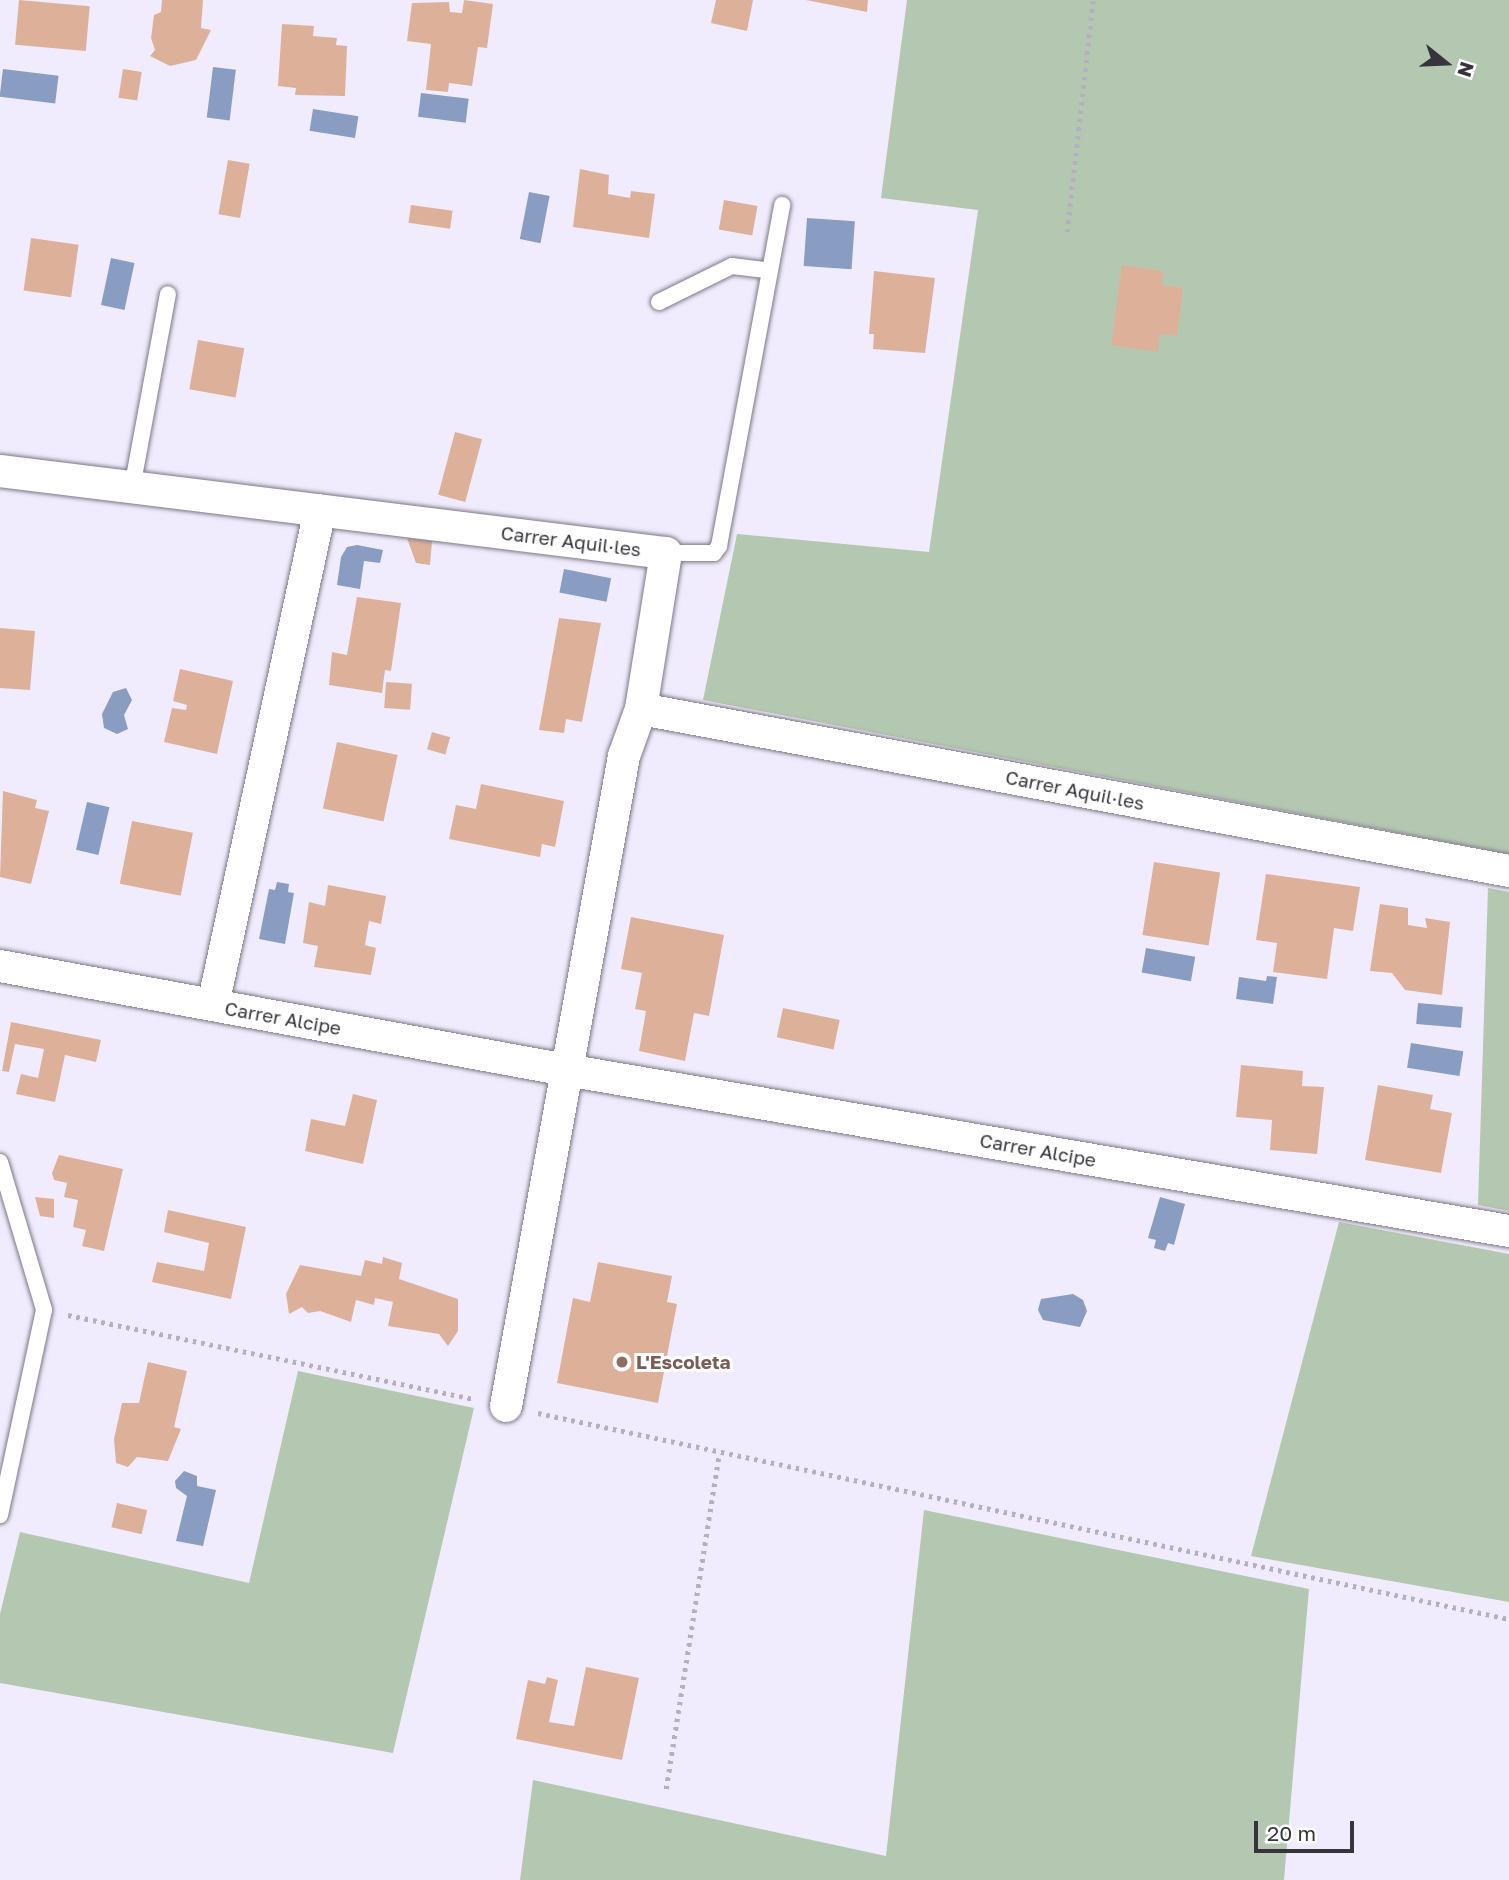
<!DOCTYPE html>
<html>
<head>
<meta charset="utf-8">
<style>
	body { margin:0 }
	#map { position:relative; width:1509px; height:1880px; overflow:hidden; background:#f1ecfd; font-family:"Golos Text",sans-serif }
	div>[style] { position:absolute }
	.green>* { inset:0; background:#b4c8b1 }
	.water>* { inset:0; background:#899cc2; transform-origin:0 0 }
	.building>* { inset:0; background:#ddb199; transform-origin:0 0 }
	.path>* { height:4.5px; margin-top:-2.25px; transform-origin:0; background:repeating-linear-gradient(90deg,#b4b0bd 0 3.5px,transparent 0 8.5px) }
	.roads { filter:drop-shadow(0 0 2px #7c7887) drop-shadow(0 0 2px #7c7887) }
	.lane>* { height:16px; margin:-8px; padding:0 8px; transform-origin:8px; border-radius:8px; background:#fff }
	.street>* { height:32px; margin:-16px; padding:0 16px; transform-origin:16px; border-radius:16px; background:#fff }
	.dots>* { width:19px; height:19px; translate:-50% -50%; box-sizing:border-box; border:4px solid #fff; border-radius:50% }
	span { translate:-50% -50%; white-space:nowrap; text-align:center; line-height:1.15; -webkit-text-stroke:6px #fff; paint-order:stroke }
	.street-label { font-size:19px; color:#37353b }
	.education-label { font-size:19px; color:#785e54; font-weight:700 }
	.left { translate:0 -50%; text-align:left }
	.north { position:absolute; left:1411px; top:28px; width:70px; height:70px; -webkit-text-stroke:5px #fff; paint-order:stroke; rotate:108deg; font-size:19px; font-weight:700; line-height:28px; text-align:center; color:#37353b }
	.north::after { content:''; display:block; margin:auto; width:24px; height:32px; background:#37353b; clip-path:polygon(50% 0,100% 100%,50% 72%,0 100%) }
	.scale { position:absolute; left:1254px; top:1821px; width:100px; height:32px; box-sizing:border-box; border:4px solid #37353b; border-top:0; padding-left:9px; font-size:21px; line-height:24px; white-space:nowrap; color:#37353b; -webkit-text-stroke:5px #fff; paint-order:stroke }
</style>
</head>
<body>
<div id="map">
	<div class="green">
		<div style="clip-path:polygon(907px 0,1509px 0,1509px 854px,703px 700px,737px 534px,929px 552px,978px 210px,881px 198px)"></div>
		<div style="clip-path:polygon(1488px 888px,1509px 892px,1509px 1211px,1478px 1205px)"></div>
		<div style="clip-path:polygon(1339px 1222px,1509px 1254px,1509px 1602px,1251px 1556px)"></div>
		<div style="clip-path:polygon(298px 1371px,474px 1408px,393px 1753px,0 1683px,0 1614px,20px 1532px,249px 1583px)"></div>
		<div style="clip-path:polygon(924px 1510px,1309px 1589px,1284px 1880px,520px 1880px,533px 1780px,886px 1856px)"></div>
	</div>
	<div class="water">
		<div style="left:213px;top:67px;width:23px;height:51px;rotate:7deg"></div>
		<div style="left:3px;top:69px;width:56px;height:28px;rotate:7deg"></div>
		<div style="left:421px;top:93px;width:48px;height:24px;rotate:7deg"></div>
		<div style="left:313px;top:109px;width:46px;height:22px;rotate:9deg"></div>
		<div style="left:529px;top:192px;width:21px;height:48px;rotate:11deg"></div>
		<div style="left:807px;top:218px;width:48px;height:48px;rotate:4deg"></div>
		<div style="left:111px;top:258px;width:24px;height:48px;rotate:12deg"></div>
		<div style="clip-path:polygon(357px 545px,383px 550px,380px 563px,364px 561px,360px 589px,337px 585px,341px 557px,347px 547px)"></div>
		<div style="left:564px;top:569px;width:48px;height:24px;rotate:11deg"></div>
		<div style="clip-path:polygon(126px 688px,132px 700px,124px 715px,128px 729px,117px 734px,104px 728px,102px 714px,113px 692px)"></div>
		<div style="left:87px;top:802px;width:23px;height:49px;rotate:13deg"></div>
		<div style="clip-path:polygon(277px 882px,289px 884px,288px 892px,294px 893px,285px 944px,259px 939px,269px 889px,275px 890px)"></div>
		<div style="left:1146px;top:948px;width:50px;height:25px;rotate:10deg"></div>
		<div style="clip-path:polygon(1267px 976px,1277px 977px,1273px 1004px,1236px 999px,1239px 977px,1266px 981px)"></div>
		<div style="left:1418px;top:1003px;width:45px;height:21px;rotate:5deg"></div>
		<div style="left:1411px;top:1043px;width:53px;height:25px;rotate:9deg"></div>
		<div style="clip-path:polygon(1160px 1197px,1185px 1204px,1174px 1245px,1168px 1243px,1165px 1251px,1154px 1248px,1156px 1240px,1148px 1238px)"></div>
		<div style="clip-path:polygon(1073px 1294px,1083px 1300px,1087px 1311px,1080px 1327px,1043px 1320px,1038px 1310px,1041px 1299px)"></div>
		<div style="clip-path:polygon(184px 1471px,197px 1476px,197px 1486px,216px 1490px,203px 1546px,176px 1541px,187px 1496px,176px 1488px,175px 1481px)"></div>
	</div>
	<div class="building">
		<div style="left:19px;top:0;width:71px;height:45px;rotate:5deg"></div>
		<div style="clip-path:polygon(162px 0,203px 0,201px 28px,211px 30px,196px 60px,170px 66px,150px 56px,155px 50px,151px 38px,154px 15px,161px 12px)"></div>
		<div style="clip-path:polygon(464px 0,493px 4px,487px 48px,478px 47px,472px 86px,449px 83px,448px 92px,426px 90px,431px 44px,407px 41px,412px 3px,449px 2px,450px 12px,462px 13px)"></div>
		<div style="clip-path:polygon(716px 0,753px 0,747px 31px,711px 23px)"></div>
		<div style="clip-path:polygon(806px 0,868px 0,867px 12px)"></div>
		<div style="clip-path:polygon(282px 24px,314px 26px,313px 36px,337px 38px,336px 45px,347px 46px,345px 96px,295px 95px,296px 88px,278px 86px)"></div>
		<div style="left:123px;top:69px;width:19px;height:29px;rotate:9deg"></div>
		<div style="left:228px;top:160px;width:22px;height:55px;rotate:10deg"></div>
		<div style="clip-path:polygon(580px 169px,609px 175px,608px 194px,630px 198px,631px 191px,655px 194px,649px 238px,573px 227px)"></div>
		<div style="left:724px;top:200px;width:34px;height:30px;rotate:10deg"></div>
		<div style="left:411px;top:205px;width:42px;height:18px;rotate:8deg"></div>
		<div style="left:31px;top:238px;width:48px;height:53px;rotate:8deg"></div>
		<div style="clip-path:polygon(1122px 265px,1163px 271px,1162px 285px,1183px 288px,1177px 336px,1160px 334px,1158px 352px,1111px 345px)"></div>
		<div style="clip-path:polygon(874px 271px,935px 278px,925px 353px,873px 349px,874px 334px,869px 334px)"></div>
		<div style="left:198px;top:340px;width:47px;height:50px;rotate:10deg"></div>
		<div style="left:455px;top:432px;width:28px;height:65px;rotate:15deg"></div>
		<div style="clip-path:polygon(407px 538px,432px 541px,430px 565px,416px 563px)"></div>
		<div style="clip-path:polygon(357px 597px,401px 603px,391px 671px,385px 670px,382px 693px,329px 685px,332px 652px,347px 655px)"></div>
		<div style="clip-path:polygon(559px 618px,601px 623px,582px 722px,566px 719px,564px 733px,539px 730px)"></div>
		<div style="clip-path:polygon(0 628px,35px 631px,30px 690px,0 688px)"></div>
		<div style="clip-path:polygon(180px 669px,233px 681px,217px 754px,164px 742px,172px 708px,186px 710px,187px 705px,173px 701px)"></div>
		<div style="left:386px;top:682px;width:26px;height:26px;rotate:4deg"></div>
		<div style="left:432px;top:732px;width:19px;height:18px;rotate:16deg"></div>
		<div style="left:337px;top:742px;width:62px;height:68px;rotate:12deg"></div>
		<div style="clip-path:polygon(481px 784px,564px 801px,555px 847px,542px 844px,540px 857px,449px 839px,456px 805px,476px 809px)"></div>
		<div style="clip-path:polygon(3px 791px,37px 800px,35px 808px,49px 811px,31px 884px,0 877px)"></div>
		<div style="left:132px;top:821px;width:62px;height:64px;rotate:11deg"></div>
		<div style="left:1154px;top:862px;width:67px;height:74px;rotate:9deg"></div>
		<div style="clip-path:polygon(1266px 874px,1360px 887px,1353px 931px,1334px 928px,1327px 979px,1273px 972px,1277px 943px,1256px 940px)"></div>
		<div style="clip-path:polygon(328px 885px,386px 896px,381px 924px,369px 921px,365px 945px,376px 948px,371px 975px,314px 967px,318px 946px,303px 943px,309px 902px,325px 906px)"></div>
		<div style="clip-path:polygon(1380px 904px,1408px 908px,1408px 925px,1427px 928px,1425px 918px,1450px 922px,1442px 995px,1405px 990px,1392px 973px,1370px 971px)"></div>
		<div style="clip-path:polygon(631px 917px,724px 935px,709px 1016px,694px 1013px,685px 1061px,639px 1051px,646px 1011px,635px 1009px,642px 973px,621px 969px)"></div>
		<div style="left:783px;top:1008px;width:58px;height:30px;rotate:12deg"></div>
		<div style="clip-path:polygon(11px 1022px,101px 1040px,96px 1062px,65px 1055px,55px 1102px,16px 1094px,21px 1074px,38px 1078px,44px 1049px,15px 1044px,9px 1072px,2px 1071px)"></div>
		<div style="clip-path:polygon(1241px 1065px,1303px 1071px,1302px 1086px,1324px 1087px,1317px 1154px,1270px 1150px,1272px 1120px,1236px 1117px)"></div>
		<div style="clip-path:polygon(1378px 1085px,1433px 1095px,1430px 1109px,1452px 1113px,1441px 1173px,1365px 1160px)"></div>
		<div style="clip-path:polygon(353px 1094px,377px 1100px,363px 1164px,305px 1151px,311px 1119px,345px 1126px)"></div>
		<div style="clip-path:polygon(59px 1155px,123px 1169px,104px 1251px,82px 1246px,86px 1230px,73px 1227px,78px 1200px,64px 1197px,67px 1183px,54px 1180px,52px 1173px)"></div>
		<div style="clip-path:polygon(35px 1197px,54px 1199px,54px 1218px,40px 1216px)"></div>
		<div style="clip-path:polygon(168px 1210px,246px 1227px,231px 1299px,152px 1282px,157px 1262px,204px 1271px,209px 1243px,164px 1232px)"></div>
		<div style="clip-path:polygon(383px 1257px,402px 1263px,399px 1279px,458px 1299px,458px 1331px,448px 1346px,439px 1334px,388px 1326px,393px 1302px,375px 1298px,374px 1305px,356px 1300px,351px 1322px,320px 1311px,308px 1313px,302px 1307px,289px 1314px,286px 1294px,300px 1265px,361px 1276px,365px 1260px,382px 1264px)"></div>
		<div style="clip-path:polygon(598px 1262px,672px 1276px,667px 1302px,677px 1304px,658px 1403px,557px 1383px,573px 1298px,590px 1302px)"></div>
		<div style="clip-path:polygon(148px 1362px,187px 1371px,174px 1427px,181px 1429px,168px 1461px,137px 1457px,128px 1467px,116px 1463px,114px 1439px,122px 1403px,139px 1403px)"></div>
		<div style="left:117px;top:1503px;width:31px;height:25px;rotate:13deg"></div>
		<div style="clip-path:polygon(586px 1667px,639px 1678px,622px 1760px,516px 1739px,528px 1680px,545px 1684px,547px 1677px,558px 1680px,549px 1722px,574px 1726px)"></div>
	</div>
	<div class="path">
		<div style="left:1067px;top:232px;width:233px;rotate:-83.6deg"></div>
		<div style="left:68px;top:1315px;width:415px;rotate:11.7deg"></div>
		<div style="left:538px;top:1413px;width:993px;rotate:11.98deg"></div>
		<div style="left:666px;top:1789px;width:338px;rotate:-81deg"></div>
	</div>
	<div class="roads">
		<div class="lane">
			<div style="left:659px;top:302px;width:81px;rotate:-26.3deg"></div>
			<div style="left:732px;top:266px;width:38px;rotate:7deg"></div>
			<div style="left:132px;top:488px;width:197px;rotate:-79.5deg"></div>
			<div style="left:666px;top:553px;width:48px"></div>
			<div style="left:714px;top:553px;width:9px;rotate:-54deg"></div>
			<div style="left:719px;top:546px;width:347px;rotate:-79.5deg"></div>
			<div style="left:0;top:1162px;width:154px;rotate:73.4deg"></div>
			<div style="left:44px;top:1310px;width:210px;rotate:102.1deg"></div>
		</div>
		<div class="street">
			<div style="left:0;top:471px;width:671px;rotate:7.02deg"></div>
			<div style="left:666px;top:553px;width:158px;rotate:99.1deg"></div>
			<div style="left:641px;top:709px;width:883px;rotate:10.57deg"></div>
			<div style="left:0;top:966px;width:575px;rotate:10.41deg"></div>
			<div style="left:566px;top:1070px;width:957px;rotate:9.69deg"></div>
			<div style="left:213px;top:1005px;width:506px;rotate:-77.8deg"></div>
			<div style="left:506px;top:1406px;width:661px;rotate:-79.71deg"></div>
			<div style="left:624px;top:756px;width:50px;rotate:-70.1deg"></div>
		</div>
	</div>
	<div class="dots">
		<div style="left:622px;top:1362px;background:#8d6e63"></div>
	</div>
	<div class="street-label">
		<span style="left:571px;top:541px;rotate:7deg">Carrer Aquil·les</span>
		<span style="left:1075px;top:790px;rotate:11deg">Carrer Aquil·les</span>
		<span style="left:283px;top:1018px;rotate:10deg">Carrer Alcipe</span>
		<span style="left:1038px;top:1150px;rotate:10deg">Carrer Alcipe</span>
	</div>
	<div class="education-label">
		<span class="left" style="left:636px;top:1362px">L'Escoleta</span>
	</div>
	<div class="north">N</div>
	<div class="scale">20 m</div>
</div>
</body>
</html>
